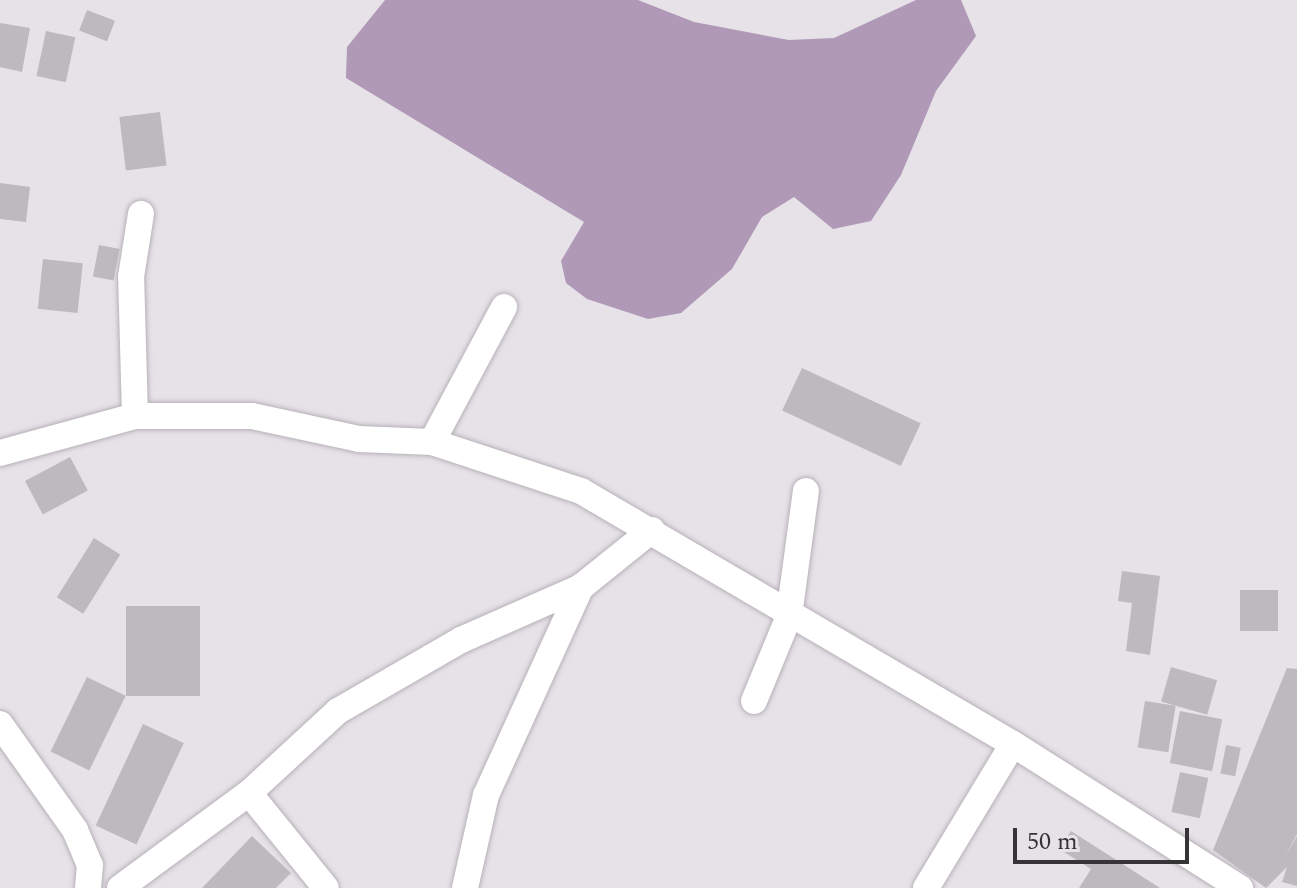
<!DOCTYPE html>
<html>
<head>
<meta charset="utf-8">
<style>
	body { margin:0 }
	#map { position:relative; width:1297px; height:888px; overflow:hidden; background:#e6e2e8; font-family:Spectral,serif }
	div>[style] { position:absolute }
	.water>* { inset:0; background:#af99b7 }
	.building>* { inset:0; background:#beb9bf; transform-origin:0 0 }
	.roads { filter:drop-shadow(0 0 2px #b6b1b7) drop-shadow(0 0 2px #b6b1b7) }
	.minor>* { height:26px; margin:-13px; padding:0 13px; transform-origin:13px; border-radius:13px; background:#fff }
	span { translate:-50% -50%; white-space:nowrap; text-align:center; line-height:1.15; -webkit-text-stroke:6px #e6e2e8; paint-order:stroke }
	.scale { position:absolute; left:1013px; top:828px; width:176px; height:36px; box-sizing:border-box; border:4px solid #363437; border-top:0; padding-left:10px; font-size:24px; line-height:28px; white-space:nowrap; color:#363437; -webkit-text-stroke:6px #e6e2e8; paint-order:stroke }
</style>
</head>
<body>
<div id="map">
	<div class="water">
		<div style="clip-path:polygon(385px 0,638px 0,694px 22px,789px 40px,834px 38px,916px 0,961px 0,976px 36px,936px 91px,901px 175px,871px 221px,833px 229px,794px 197px,762px 217px,732px 269px,681px 313px,648px 319px,587px 299px,566px 283px,561px 261px,584px 222px,346px 78px,347px 47px)"></div>
	</div>
	<div class="building">
		<div style="left:87px;top:10px;width:30px;height:22px;rotate:21deg"></div>
		<div style="clip-path:polygon(0 23px,30px 28px,22px 72px,0 67px)"></div>
		<div style="left:46px;top:31px;width:30px;height:46px;rotate:12deg"></div>
		<div style="left:160px;top:112px;width:54px;height:41px;rotate:83deg"></div>
		<div style="clip-path:polygon(0 183px,30px 187px,26px 222px,0 219px)"></div>
		<div style="left:99px;top:245px;width:21px;height:32px;rotate:11deg"></div>
		<div style="left:43px;top:259px;width:40px;height:50px;rotate:6deg"></div>
		<div style="left:802px;top:368px;width:131px;height:47px;rotate:25deg"></div>
		<div style="left:70px;top:457px;width:38px;height:51px;rotate:62deg"></div>
		<div style="left:94px;top:538px;width:31px;height:70px;rotate:32deg"></div>
		<div style="clip-path:polygon(1122px 571px,1160px 576px,1150px 655px,1126px 651px,1132px 603px,1118px 601px)"></div>
		<div style="left:1240px;top:590px;width:38px;height:41px"></div>
		<div style="left:200px;top:606px;width:90px;height:74px;rotate:90deg"></div>
		<div style="left:1171px;top:667px;width:48px;height:36px;rotate:16deg"></div>
		<div style="clip-path:polygon(1287px 668px,1297px 669px,1297px 834px,1285px 857px,1297px 836px,1297px 886px,1282px 882px,1287px 867px,1266px 888px,1213px 850px)"></div>
		<div style="left:87px;top:677px;width:43px;height:83px;rotate:26deg"></div>
		<div style="left:1145px;top:701px;width:31px;height:47px;rotate:9deg"></div>
		<div style="left:1180px;top:711px;width:43px;height:53px;rotate:11deg"></div>
		<div style="left:143px;top:724px;width:45px;height:112px;rotate:25deg"></div>
		<div style="left:1226px;top:745px;width:15px;height:29px;rotate:11deg"></div>
		<div style="left:1180px;top:772px;width:29px;height:41px;rotate:12deg"></div>
		<div style="clip-path:polygon(1071px 831px,1160px 888px,1079px 888px,1091px 869px,1059px 849px)"></div>
		<div style="clip-path:polygon(252px 836px,291px 873px,276px 888px,202px 888px)"></div>
	</div>
	<div class="roads">
		<div class="minor">
			<div style="left:135px;top:416px;width:139px;rotate:-91.6deg"></div>
			<div style="left:131px;top:277px;width:64px;rotate:-81deg"></div>
			<div style="left:432px;top:442px;width:153px;rotate:-61.9deg"></div>
			<div style="left:0;top:453px;width:140px;rotate:-15.3deg"></div>
			<div style="left:135px;top:416px;width:117px"></div>
			<div style="left:252px;top:416px;width:109px;rotate:12.1deg"></div>
			<div style="left:359px;top:439px;width:73px;rotate:2.4deg"></div>
			<div style="left:432px;top:442px;width:157px;rotate:18.2deg"></div>
			<div style="left:581px;top:491px;width:501px;rotate:30.36deg"></div>
			<div style="left:1013px;top:744px;width:269px;rotate:32.4deg"></div>
			<div style="left:754px;top:701px;width:92px;rotate:-67.6deg"></div>
			<div style="left:789px;top:616px;width:126px;rotate:-82.3deg"></div>
			<div style="left:0;top:724px;width:130px;rotate:54.7deg"></div>
			<div style="left:75px;top:830px;width:38px;rotate:67deg"></div>
			<div style="left:90px;top:865px;width:23px;rotate:95deg"></div>
			<div style="left:249px;top:793px;width:122px;rotate:51deg"></div>
			<div style="left:120px;top:888px;width:160px;rotate:-36.4deg"></div>
			<div style="left:249px;top:793px;width:121px;rotate:-42.7deg"></div>
			<div style="left:338px;top:711px;width:142px;rotate:-30deg"></div>
			<div style="left:461px;top:640px;width:131px;rotate:-23.8deg"></div>
			<div style="left:581px;top:587px;width:91px;rotate:-38.8deg"></div>
			<div style="left:465px;top:888px;width:95px;rotate:-77.3deg"></div>
			<div style="left:486px;top:795px;width:229px;rotate:-65.5deg"></div>
			<div style="left:926px;top:888px;width:168px;rotate:-58.9deg"></div>
		</div>
	</div>
	<div class="scale">50 m</div>
</div>
</body>
</html>
